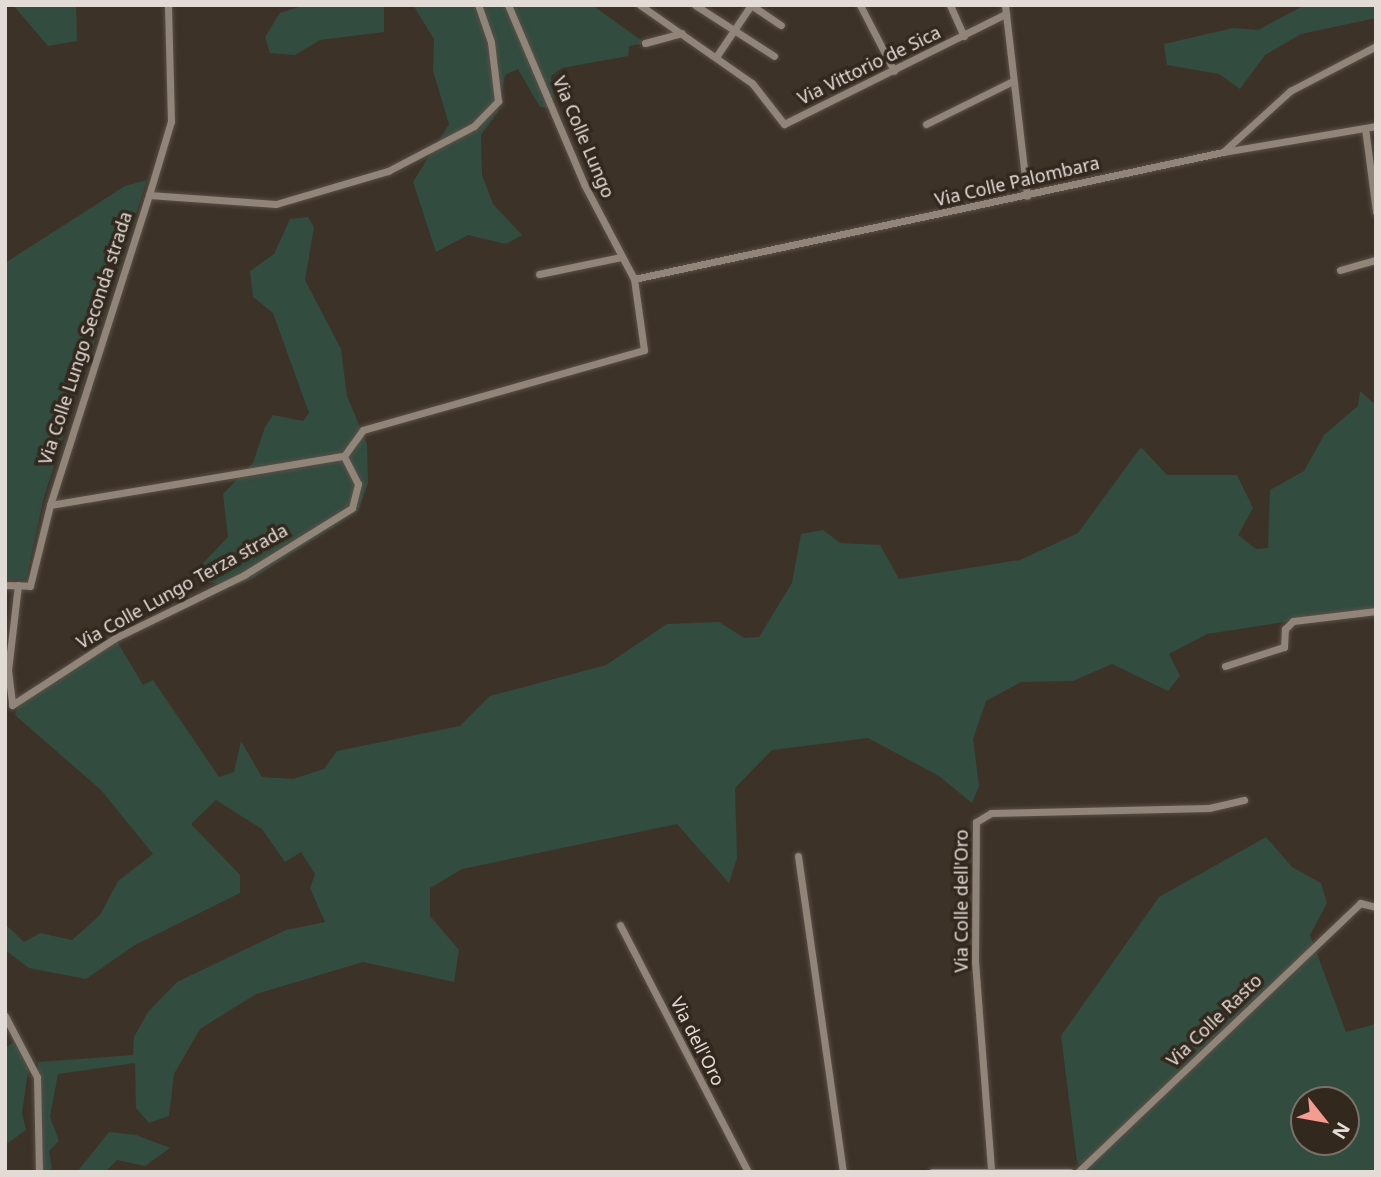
<!DOCTYPE html>
<html>
<head>
<meta charset="utf-8">
<style>
	body { margin:0 }
	#map { position:relative; width:1381px; height:1177px; overflow:hidden; background:#3d3228; font-family:"Noto Sans",sans-serif }
	div>[style] { position:absolute }
	.green>* { inset:0; background:#324c40 }
	.roads { filter:drop-shadow(0 0 2px #595047) drop-shadow(0 0 2px #595047) }
	.street>* { height:7px; margin:-3.5px; padding:0 3.5px; transform-origin:3.5px; border-radius:3.5px; background:#918479 }
	span { translate:-50% -50%; white-space:nowrap; text-align:center; line-height:1.15; -webkit-text-stroke:7px #33281e; paint-order:stroke }
	.street-label { font-size:18px; color:#e3dcd6 }
	.frame { position:absolute; inset:0; border:7px solid #e3dcd6; pointer-events:none }
	.north { position:absolute; left:1290px; top:1086px; width:70px; height:70px; box-sizing:border-box; background:#33281e; border:2px solid #797068; border-radius:50%; rotate:121deg; font-size:19px; font-weight:700; line-height:28px; text-align:center; color:#e3dcd6 }
	.north::after { content:''; display:block; margin:auto; width:24px; height:32px; background:#f59c91; clip-path:polygon(50% 0,100% 100%,50% 72%,0 100%) }
</style>
</head>
<body>
<div id="map">
	<div class="green">
		<div style="clip-path:polygon(13px 5px,76px 5px,77px 41px,48px 46px)"></div>
		<div style="clip-path:polygon(305px 5px,384px 5px,384px 32px,320px 40px,295px 55px,270px 53px,265px 37px,280px 13px)"></div>
		<div style="clip-path:polygon(413px 5px,592px 5px,645px 43px,629px 46px,628px 56px,562px 68px,551px 76px,554px 97px,547px 108px,540px 107px,518px 69px,505px 75px,498px 112px,481px 135px,482px 175px,493px 204px,522px 235px,506px 244px,468px 235px,436px 252px,413px 182px,449px 124px,433px 71px,434px 39px)"></div>
		<div style="clip-path:polygon(1305px 5px,1376px 5px,1376px 18px,1301px 34px,1265px 55px,1240px 89px,1219px 74px,1167px 65px,1164px 44px,1233px 28px,1258px 30px)"></div>
		<div style="clip-path:polygon(147px 180px,44px 497px,26px 579px,5px 580px,5px 263px,125px 186px)"></div>
		<div style="clip-path:polygon(308px 217px,314px 227px,305px 280px,341px 349px,347px 396px,367px 444px,368px 483px,358px 511px,253px 578px,232px 587px,205px 581px,202px 564px,228px 537px,223px 494px,253px 463px,265px 427px,273px 415px,303px 421px,309px 413px,273px 313px,253px 297px,250px 271px,274px 254px,290px 219px)"></div>
		<div style="clip-path:polygon(1360px 391px,1376px 405px,1376px 608px,1207px 634px,1169px 654px,1180px 676px,1168px 691px,1112px 664px,1073px 681px,1021px 682px,986px 701px,973px 739px,979px 786px,972px 803px,939px 776px,868px 738px,772px 750px,735px 788px,737px 858px,729px 883px,677px 824px,462px 869px,430px 888px,430px 916px,459px 950px,454px 982px,363px 962px,256px 994px,200px 1029px,174px 1074px,169px 1116px,149px 1123px,136px 1108px,135px 1063px,58px 1074px,50px 1117px,59px 1141px,49px 1151px,52px 1169px,42px 1172px,38px 1062px,133px 1055px,134px 1037px,148px 1012px,177px 982px,286px 930px,325px 922px,310px 888px,315px 874px,301px 852px,285px 862px,262px 829px,216px 800px,191px 824px,240px 875px,240px 893px,135px 945px,86px 979px,29px 968px,5px 950px,5px 924px,24px 942px,40px 933px,72px 940px,100px 915px,118px 881px,153px 854px,101px 790px,15px 715px,19px 702px,115px 638px,143px 685px,153px 680px,219px 777px,234px 772px,241px 741px,262px 777px,293px 779px,324px 769px,337px 751px,460px 726px,490px 696px,606px 665px,667px 624px,719px 622px,744px 638px,759px 637px,792px 583px,801px 534px,823px 530px,840px 543px,880px 545px,899px 579px,1020px 560px,1078px 533px,1141px 447px,1167px 475px,1237px 475px,1253px 508px,1238px 535px,1256px 549px,1268px 548px,1270px 490px,1304px 471px,1324px 435px,1358px 406px)"></div>
		<div style="clip-path:polygon(evenodd,1266px 837px,1292px 867px,1321px 883px,1327px 903px,1310px 935px,1346px 1032px,1376px 1024px,1376px 1172px,1088px 1172px,1077px 1162px,1061px 1036px,1159px 897px,1266px 837px,1304px 1100px,1346px 1100px,1346px 1142px,1304px 1142px,1304px 1100px)"></div>
		<div style="clip-path:polygon(14px 1042px,30px 1058px,22px 1113px,26px 1130px,5px 1145px,5px 1048px)"></div>
		<div style="clip-path:polygon(109px 1132px,136px 1135px,170px 1148px,145px 1166px,117px 1160px,105px 1172px,77px 1172px)"></div>
	</div>
	<div class="roads">
		<div class="street">
			<div style="left:640px;top:5px;width:136px;rotate:34.9deg"></div>
			<div style="left:752px;top:83px;width:52px;rotate:52deg"></div>
			<div style="left:784px;top:124px;width:248px;rotate:-26.4deg"></div>
			<div style="left:695px;top:5px;width:94px;rotate:32.8deg"></div>
			<div style="left:751px;top:5px;width:36px;rotate:34deg"></div>
			<div style="left:860px;top:5px;width:74px;rotate:62.7deg"></div>
			<div style="left:950px;top:5px;width:34px;rotate:66deg"></div>
			<div style="left:1005px;top:5px;width:192px;rotate:83.4deg"></div>
			<div style="left:645px;top:43px;width:38px;rotate:-15deg"></div>
			<div style="left:716px;top:57px;width:63px;rotate:-56.1deg"></div>
			<div style="left:926px;top:124px;width:97px;rotate:-26.3deg"></div>
			<div style="left:1365px;top:128px;width:85px;rotate:82.5deg"></div>
			<div style="left:1223px;top:152px;width:91px;rotate:-42.3deg"></div>
			<div style="left:1290px;top:91px;width:97px;rotate:-27.6deg"></div>
			<div style="left:149px;top:195px;width:77px;rotate:-73.4deg"></div>
			<div style="left:171px;top:121px;width:116px;rotate:-91.5deg"></div>
			<div style="left:1340px;top:270px;width:37px;rotate:-16deg"></div>
			<div style="left:539px;top:274px;width:84px;rotate:-11.7deg"></div>
			<div style="left:634px;top:279px;width:603px;rotate:-12.17deg"></div>
			<div style="left:1223px;top:152px;width:155px;rotate:-9.6deg"></div>
			<div style="left:50px;top:505px;width:325px;rotate:-72.3deg"></div>
			<div style="left:149px;top:195px;width:127px;rotate:4.1deg"></div>
			<div style="left:276px;top:204px;width:117px;rotate:-16.4deg"></div>
			<div style="left:388px;top:171px;width:97px;rotate:-27.6deg"></div>
			<div style="left:474px;top:126px;width:35px;rotate:-46deg"></div>
			<div style="left:498px;top:101px;width:59px;rotate:-96.8deg"></div>
			<div style="left:491px;top:42px;width:39px;rotate:-109deg"></div>
			<div style="left:5px;top:585px;width:25px;rotate:2deg"></div>
			<div style="left:30px;top:586px;width:83px;rotate:-76.1deg"></div>
			<div style="left:50px;top:505px;width:298px;rotate:-9.5deg"></div>
			<div style="left:344px;top:456px;width:32px;rotate:-54deg"></div>
			<div style="left:363px;top:430px;width:292px;rotate:-15.9deg"></div>
			<div style="left:644px;top:350px;width:72px;rotate:-98deg"></div>
			<div style="left:634px;top:279px;width:107px;rotate:-117.8deg"></div>
			<div style="left:584px;top:184px;width:194px;rotate:-113deg"></div>
			<div style="left:18px;top:585px;width:86px;rotate:96.7deg"></div>
			<div style="left:8px;top:670px;width:35px;rotate:83deg"></div>
			<div style="left:12px;top:705px;width:123px;rotate:-33deg"></div>
			<div style="left:115px;top:638px;width:144px;rotate:-26deg"></div>
			<div style="left:244px;top:575px;width:127px;rotate:-31.8deg"></div>
			<div style="left:352px;top:508px;width:25px;rotate:-76deg"></div>
			<div style="left:358px;top:484px;width:31px;rotate:-117deg"></div>
			<div style="left:1225px;top:666px;width:62px;rotate:-17.9deg"></div>
			<div style="left:1284px;top:647px;width:18px;rotate:-87deg"></div>
			<div style="left:1285px;top:629px;width:11px;rotate:-45deg"></div>
			<div style="left:1293px;top:621px;width:84px;rotate:-6.9deg"></div>
			<div style="left:798px;top:856px;width:319px;rotate:81.9deg"></div>
			<div style="left:620px;top:925px;width:278px;rotate:62.6deg"></div>
			<div style="left:5px;top:1016px;width:69px;rotate:62.3deg"></div>
			<div style="left:37px;top:1077px;width:95px;rotate:88.8deg"></div>
			<div style="left:991px;top:1169px;width:208px;rotate:-94.4deg"></div>
			<div style="left:975px;top:962px;width:140px;rotate:-89.6deg"></div>
			<div style="left:976px;top:822px;width:17px;rotate:-31deg"></div>
			<div style="left:991px;top:813px;width:218px;rotate:-1.3deg"></div>
			<div style="left:1209px;top:808px;width:36px;rotate:-13deg"></div>
			<div style="left:932px;top:1172px;width:138px"></div>
			<div style="left:1078px;top:1172px;width:390px;rotate:-43.6deg"></div>
			<div style="left:1360px;top:903px;width:16px;rotate:14deg"></div>
		</div>
	</div>
	<div class="street-label">
		<span style="left:869px;top:65px;rotate:-26deg">Via Vittorio de Sica</span>
		<span style="left:584px;top:137px;rotate:67deg">Via Colle Lungo</span>
		<span style="left:1017px;top:181px;rotate:-13deg">Via Colle Palombara</span>
		<span style="left:85px;top:338px;rotate:-72deg">Via Colle Lungo Seconda strada</span>
		<span style="left:182px;top:586px;rotate:-29deg">Via Colle Lungo Terza strada</span>
		<span style="left:961px;top:901px;rotate:-90deg">Via Colle dell'Oro</span>
		<span style="left:1214px;top:1020px;rotate:-44deg">Via Colle Rasto</span>
		<span style="left:698px;top:1041px;rotate:63deg">Via dell'Oro</span>
	</div>
	<div class="frame"></div>
	<div class="north">N</div>
</div>
</body>
</html>
